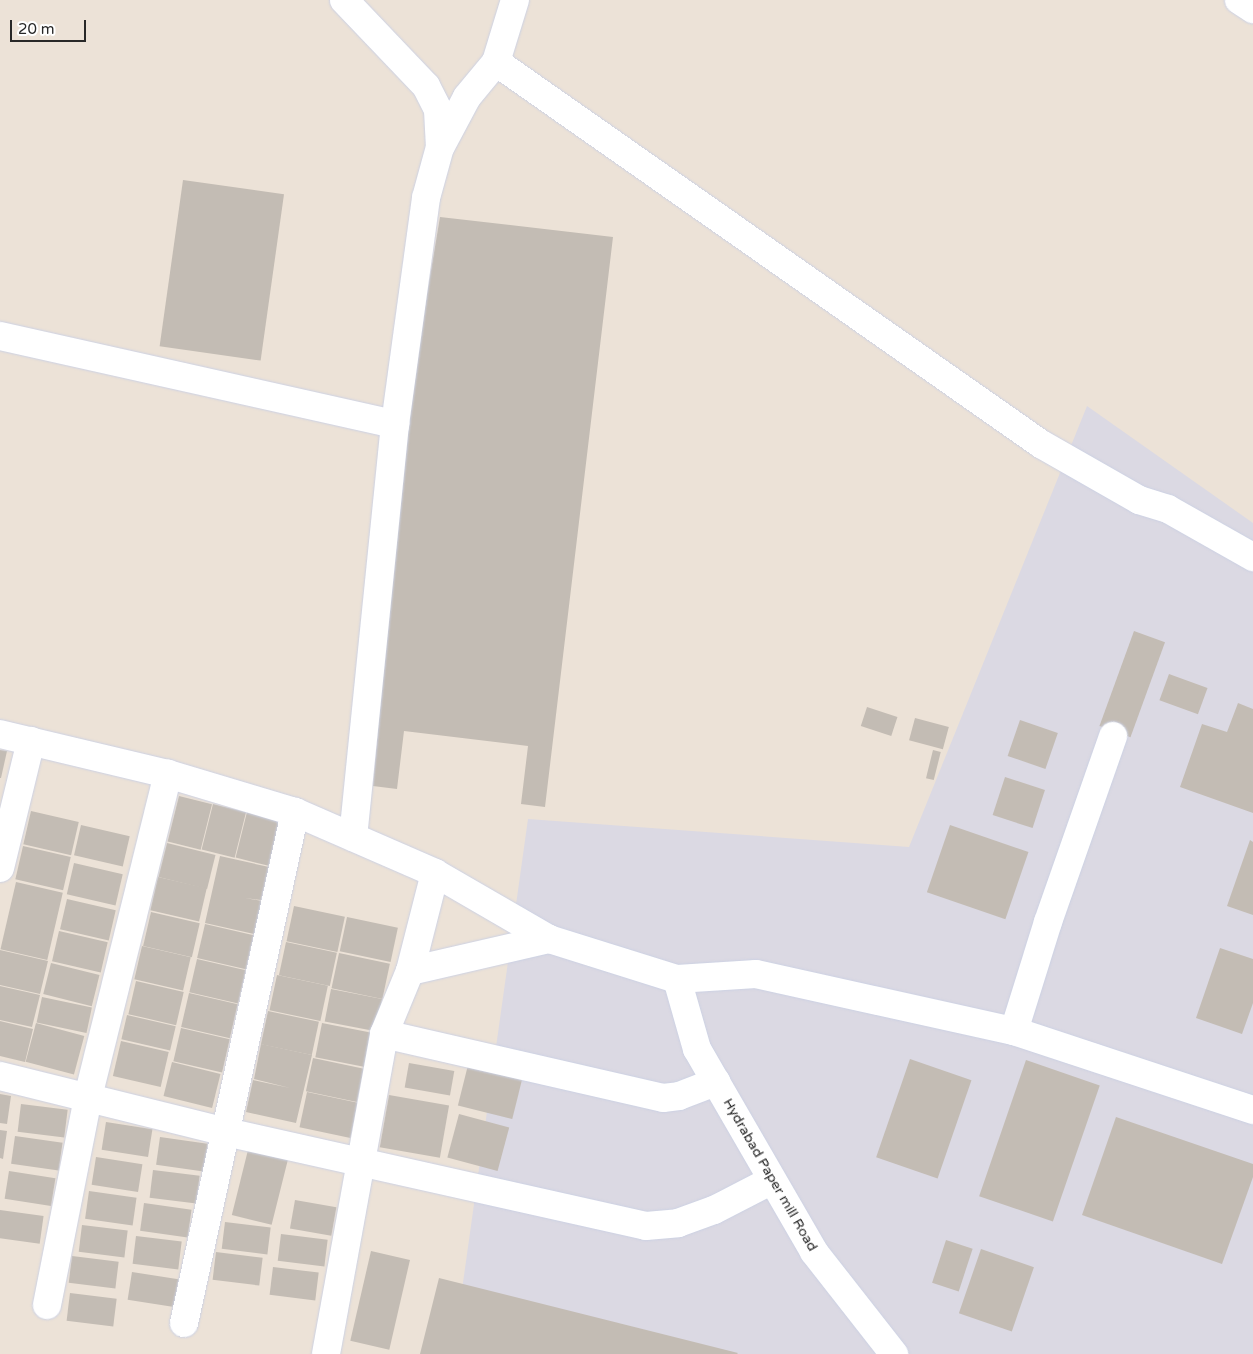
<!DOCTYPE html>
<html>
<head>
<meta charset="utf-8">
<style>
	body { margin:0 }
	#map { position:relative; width:1253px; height:1354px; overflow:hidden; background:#ece2d7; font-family:"Varela Round",sans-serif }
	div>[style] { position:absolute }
	.industrial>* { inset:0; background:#dbd9e3 }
	.building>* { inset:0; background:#c3bcb4; transform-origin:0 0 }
	.roads { filter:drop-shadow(0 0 1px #ccd1e3) drop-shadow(0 0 1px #ccd1e3) }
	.minor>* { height:28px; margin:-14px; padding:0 14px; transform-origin:14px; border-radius:14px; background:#fff }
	span { translate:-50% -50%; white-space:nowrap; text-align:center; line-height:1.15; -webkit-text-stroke:4px #fff; paint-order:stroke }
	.street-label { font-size:14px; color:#282828 }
	.scale { position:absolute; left:10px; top:20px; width:76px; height:22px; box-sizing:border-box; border:2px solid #282828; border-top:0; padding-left:6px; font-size:15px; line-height:18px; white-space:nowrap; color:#282828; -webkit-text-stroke:4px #fff; paint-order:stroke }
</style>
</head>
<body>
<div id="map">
	<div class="industrial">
		<div style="clip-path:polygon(1087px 406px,1253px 523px,1253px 1354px,453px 1354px,528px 819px,909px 847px)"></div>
	</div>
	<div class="building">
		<div style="left:183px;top:180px;width:102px;height:168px;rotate:8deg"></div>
		<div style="clip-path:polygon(440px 217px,613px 237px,545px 807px,521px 804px,528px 746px,404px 731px,397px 789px,373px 786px,405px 425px)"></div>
		<div style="left:1134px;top:631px;width:33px;height:101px;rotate:20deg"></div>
		<div style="left:1169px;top:674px;width:41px;height:28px;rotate:20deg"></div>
		<div style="clip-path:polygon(1238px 703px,1253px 709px,1253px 813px,1180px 787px,1202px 724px,1227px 732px)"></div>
		<div style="left:867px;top:707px;width:32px;height:20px;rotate:18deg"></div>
		<div style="left:915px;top:718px;width:35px;height:23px;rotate:15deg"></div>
		<div style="left:1020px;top:720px;width:40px;height:38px;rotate:19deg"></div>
		<div style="clip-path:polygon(0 750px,7px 751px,1px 778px,0 778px)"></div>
		<div style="left:933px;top:750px;width:8px;height:29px;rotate:14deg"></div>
		<div style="left:1005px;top:777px;width:42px;height:40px;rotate:18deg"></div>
		<div style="left:179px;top:796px;width:34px;height:47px;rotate:14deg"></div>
		<div style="left:213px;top:804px;width:34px;height:47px;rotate:14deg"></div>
		<div style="left:31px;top:811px;width:49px;height:34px;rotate:13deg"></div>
		<div style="left:247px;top:812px;width:34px;height:47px;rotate:14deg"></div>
		<div style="left:81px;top:825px;width:50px;height:31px;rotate:13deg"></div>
		<div style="left:950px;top:825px;width:83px;height:71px;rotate:19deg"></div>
		<div style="clip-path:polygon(1250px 840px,1253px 842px,1253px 915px,1227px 906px)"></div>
		<div style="left:167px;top:843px;width:50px;height:35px;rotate:14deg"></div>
		<div style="left:23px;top:846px;width:49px;height:34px;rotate:13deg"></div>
		<div style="clip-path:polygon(220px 856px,269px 867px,261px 900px,245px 898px,262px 901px,254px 934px,205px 923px)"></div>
		<div style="left:74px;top:863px;width:50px;height:32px;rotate:13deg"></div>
		<div style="left:158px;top:877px;width:50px;height:34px;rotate:13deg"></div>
		<div style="left:16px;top:882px;width:48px;height:69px;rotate:13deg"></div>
		<div style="left:67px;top:899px;width:50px;height:31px;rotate:13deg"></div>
		<div style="left:294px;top:906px;width:52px;height:36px;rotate:12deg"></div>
		<div style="left:151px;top:912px;width:50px;height:35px;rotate:13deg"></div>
		<div style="left:347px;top:917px;width:52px;height:35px;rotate:12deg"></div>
		<div style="left:205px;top:924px;width:50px;height:35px;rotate:13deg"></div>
		<div style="left:59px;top:931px;width:50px;height:31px;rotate:13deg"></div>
		<div style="left:286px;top:942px;width:52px;height:34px;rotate:12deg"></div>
		<div style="left:142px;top:946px;width:50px;height:34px;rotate:13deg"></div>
		<div style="clip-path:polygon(1220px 948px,1253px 959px,1253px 1003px,1242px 1034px,1196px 1018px)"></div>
		<div style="clip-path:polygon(0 950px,48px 961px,40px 994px,0 985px)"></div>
		<div style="left:339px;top:953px;width:52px;height:36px;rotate:12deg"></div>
		<div style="left:197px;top:959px;width:50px;height:34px;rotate:13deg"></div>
		<div style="left:51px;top:963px;width:50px;height:32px;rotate:14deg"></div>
		<div style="left:277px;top:975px;width:52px;height:36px;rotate:12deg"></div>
		<div style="left:136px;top:981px;width:49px;height:34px;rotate:13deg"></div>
		<div style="clip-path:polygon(0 986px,40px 995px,32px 1027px,0 1020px)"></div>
		<div style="left:331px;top:989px;width:52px;height:33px;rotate:11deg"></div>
		<div style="left:189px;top:993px;width:50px;height:35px;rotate:13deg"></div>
		<div style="left:42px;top:997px;width:51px;height:26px;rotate:12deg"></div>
		<div style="left:268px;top:1011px;width:52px;height:34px;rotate:12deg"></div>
		<div style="left:127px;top:1015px;width:50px;height:25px;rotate:13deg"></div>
		<div style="clip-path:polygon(0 1021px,33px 1029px,25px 1062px,0 1056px)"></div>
		<div style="left:36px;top:1023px;width:50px;height:40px;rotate:15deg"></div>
		<div style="left:322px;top:1023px;width:52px;height:35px;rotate:11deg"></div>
		<div style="left:181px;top:1028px;width:50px;height:34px;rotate:13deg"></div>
		<div style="left:121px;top:1041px;width:49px;height:36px;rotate:13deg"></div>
		<div style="clip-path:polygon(261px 1044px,312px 1055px,296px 1123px,246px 1112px,253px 1080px,290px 1088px,254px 1079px)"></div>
		<div style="left:470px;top:1057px;width:56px;height:50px;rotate:14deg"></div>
		<div style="left:313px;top:1058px;width:52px;height:34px;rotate:12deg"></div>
		<div style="left:910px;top:1059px;width:65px;height:104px;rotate:19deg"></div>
		<div style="left:1026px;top:1060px;width:78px;height:144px;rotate:19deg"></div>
		<div style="left:172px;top:1062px;width:50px;height:35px;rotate:14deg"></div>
		<div style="left:409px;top:1063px;width:46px;height:25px;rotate:10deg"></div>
		<div style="left:307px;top:1092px;width:52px;height:36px;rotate:12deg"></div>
		<div style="clip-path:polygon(0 1094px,11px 1096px,7px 1124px,0 1123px)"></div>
		<div style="left:389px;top:1095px;width:61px;height:53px;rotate:10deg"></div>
		<div style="left:21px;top:1104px;width:47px;height:28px;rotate:7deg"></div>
		<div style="left:459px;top:1114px;width:52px;height:45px;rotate:15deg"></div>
		<div style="clip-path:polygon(1116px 1117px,1253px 1164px,1253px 1177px,1222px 1264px,1082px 1215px)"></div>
		<div style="left:106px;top:1122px;width:47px;height:28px;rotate:9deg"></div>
		<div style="clip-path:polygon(0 1130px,7px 1131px,3px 1159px,0 1158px)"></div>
		<div style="left:15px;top:1136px;width:48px;height:28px;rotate:8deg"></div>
		<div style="left:160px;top:1137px;width:48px;height:28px;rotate:8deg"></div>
		<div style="left:249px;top:1146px;width:41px;height:71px;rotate:14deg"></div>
		<div style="left:96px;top:1157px;width:47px;height:28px;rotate:9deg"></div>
		<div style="left:153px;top:1170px;width:47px;height:28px;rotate:7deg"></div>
		<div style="left:9px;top:1171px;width:47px;height:28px;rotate:9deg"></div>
		<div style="left:89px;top:1191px;width:48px;height:28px;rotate:8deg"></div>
		<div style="left:295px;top:1200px;width:42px;height:29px;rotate:10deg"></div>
		<div style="left:144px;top:1203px;width:48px;height:28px;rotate:8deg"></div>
		<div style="left:0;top:1210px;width:44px;height:28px;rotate:8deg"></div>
		<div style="left:225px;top:1222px;width:46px;height:27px;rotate:7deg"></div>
		<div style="left:82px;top:1225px;width:46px;height:27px;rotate:7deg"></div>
		<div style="left:281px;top:1234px;width:47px;height:27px;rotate:7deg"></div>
		<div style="left:136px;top:1236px;width:46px;height:28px;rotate:7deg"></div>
		<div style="left:946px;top:1240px;width:28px;height:45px;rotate:18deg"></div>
		<div style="left:981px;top:1249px;width:56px;height:68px;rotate:19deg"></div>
		<div style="left:371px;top:1251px;width:40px;height:92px;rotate:13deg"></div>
		<div style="left:216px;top:1252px;width:47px;height:28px;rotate:7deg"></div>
		<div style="left:72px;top:1256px;width:47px;height:27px;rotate:7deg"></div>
		<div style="left:273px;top:1267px;width:46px;height:28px;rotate:7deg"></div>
		<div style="left:132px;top:1272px;width:47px;height:28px;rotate:9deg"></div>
		<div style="clip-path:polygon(439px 1278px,738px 1353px,737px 1354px,420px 1354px)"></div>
		<div style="left:70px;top:1293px;width:47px;height:28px;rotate:7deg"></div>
	</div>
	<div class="roads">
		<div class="minor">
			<div style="left:344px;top:0;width:119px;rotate:46.4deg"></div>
			<div style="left:426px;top:86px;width:27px;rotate:63deg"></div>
			<div style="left:438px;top:110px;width:37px;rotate:87deg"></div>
			<div style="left:440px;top:147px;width:53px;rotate:105.4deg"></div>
			<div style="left:426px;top:198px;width:228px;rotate:97.8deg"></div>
			<div style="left:395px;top:424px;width:415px;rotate:95.8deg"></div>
			<div style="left:1239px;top:0;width:17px;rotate:33deg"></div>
			<div style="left:496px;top:62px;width:666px;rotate:35.03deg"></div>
			<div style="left:1041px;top:444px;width:113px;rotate:29.7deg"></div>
			<div style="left:1139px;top:500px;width:30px;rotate:17deg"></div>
			<div style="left:1168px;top:509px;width:98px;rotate:29.5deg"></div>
			<div style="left:441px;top:146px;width:55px;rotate:-62deg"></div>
			<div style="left:467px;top:97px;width:45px;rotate:-50.4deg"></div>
			<div style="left:496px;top:62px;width:65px;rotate:-73deg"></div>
			<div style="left:0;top:336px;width:405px;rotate:12.6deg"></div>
			<div style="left:0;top:734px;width:173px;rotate:13.4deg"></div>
			<div style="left:168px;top:774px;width:133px;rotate:16.7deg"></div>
			<div style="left:295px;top:812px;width:153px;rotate:23.5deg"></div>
			<div style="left:435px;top:873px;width:132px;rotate:30.1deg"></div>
			<div style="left:0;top:868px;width:131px;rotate:-76.3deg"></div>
			<div style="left:410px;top:971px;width:101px;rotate:-75.7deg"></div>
			<div style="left:677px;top:979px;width:73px;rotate:74.1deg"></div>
			<div style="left:697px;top:1049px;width:38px;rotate:60deg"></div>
			<div style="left:716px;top:1082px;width:196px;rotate:60deg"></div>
			<div style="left:814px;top:1252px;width:130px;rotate:51.9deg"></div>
			<div style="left:1014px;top:1031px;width:114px;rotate:-72.7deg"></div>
			<div style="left:1048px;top:922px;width:197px;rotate:-70.7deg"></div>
			<div style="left:384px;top:1034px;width:286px;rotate:12.9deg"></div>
			<div style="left:663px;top:1098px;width:16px;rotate:-7deg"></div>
			<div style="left:679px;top:1096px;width:40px;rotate:-21deg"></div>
			<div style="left:0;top:1076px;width:233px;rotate:13.9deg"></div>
			<div style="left:226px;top:1132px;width:430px;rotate:12.6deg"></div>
			<div style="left:646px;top:1226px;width:32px;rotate:-5deg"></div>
			<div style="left:678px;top:1223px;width:38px;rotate:-20deg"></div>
			<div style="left:714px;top:1210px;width:65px;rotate:-27.3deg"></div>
			<div style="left:47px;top:1305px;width:212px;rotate:-78.8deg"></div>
			<div style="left:88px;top:1097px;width:333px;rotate:-76.1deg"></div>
			<div style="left:184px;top:1323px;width:523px;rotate:-77.74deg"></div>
			<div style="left:326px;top:1354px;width:325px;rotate:-79.7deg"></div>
			<div style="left:384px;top:1034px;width:68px;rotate:-67.6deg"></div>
			<div style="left:410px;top:971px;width:143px;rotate:-13deg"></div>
			<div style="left:549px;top:939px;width:134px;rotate:17.4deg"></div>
			<div style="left:677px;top:979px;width:79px;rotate:-3.6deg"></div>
			<div style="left:756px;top:974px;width:264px;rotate:12.5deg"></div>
			<div style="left:1014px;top:1031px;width:252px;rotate:18.3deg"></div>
		</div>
	</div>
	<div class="street-label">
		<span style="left:770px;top:1175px;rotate:60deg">Hydrabad Paper mill Road</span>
	</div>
	<div class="scale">20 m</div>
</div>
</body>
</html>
